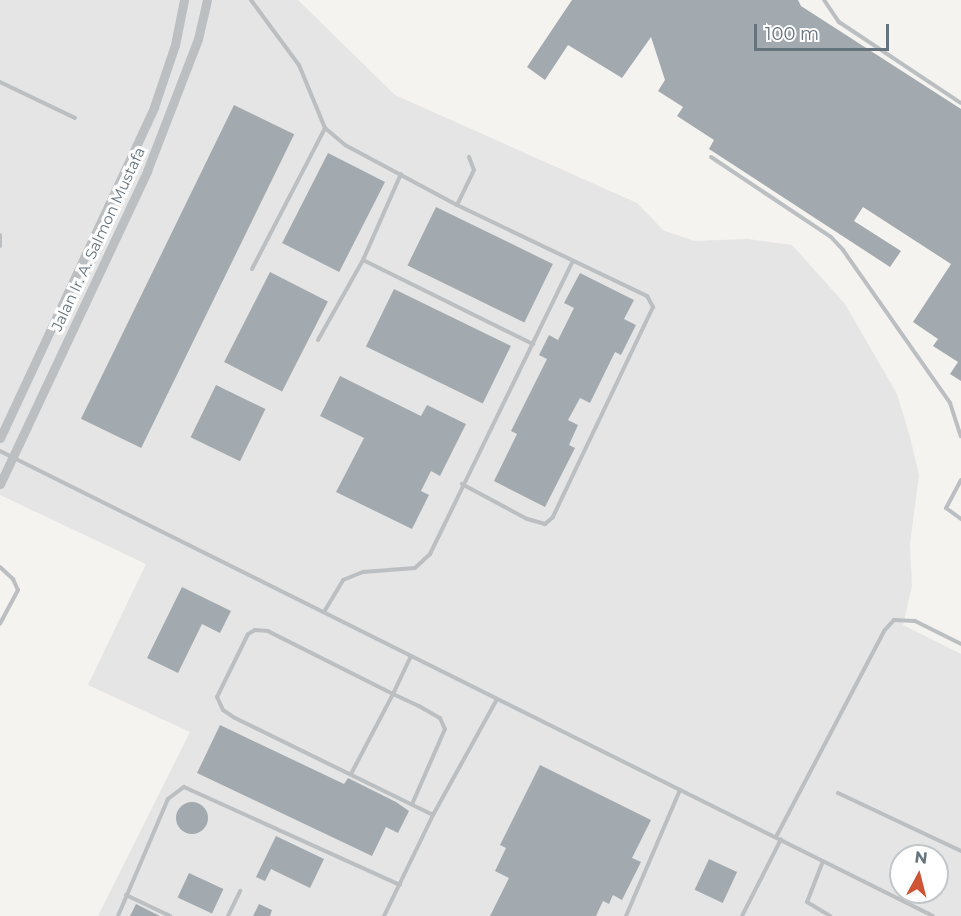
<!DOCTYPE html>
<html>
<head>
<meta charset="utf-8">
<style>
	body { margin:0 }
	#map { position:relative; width:961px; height:916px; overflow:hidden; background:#f4f3f0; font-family:Montserrat,sans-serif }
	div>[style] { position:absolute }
	.built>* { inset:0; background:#e4e5e4 }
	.building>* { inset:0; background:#a3aaaf; transform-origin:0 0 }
	.round { border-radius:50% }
	.service>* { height:4px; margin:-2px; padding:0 2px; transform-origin:2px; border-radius:2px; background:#bbbfc2 }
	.tertiary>* { height:9px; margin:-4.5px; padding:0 4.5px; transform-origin:4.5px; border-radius:4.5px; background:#bbbfc2 }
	span { translate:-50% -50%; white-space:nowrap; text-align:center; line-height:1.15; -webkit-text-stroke:6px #fff; paint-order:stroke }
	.street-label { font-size:15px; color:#66747e }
	.north { position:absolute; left:889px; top:844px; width:60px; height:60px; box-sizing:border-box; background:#fff; border:2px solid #c2c7cb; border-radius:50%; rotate:7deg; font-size:16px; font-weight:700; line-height:24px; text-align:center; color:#66747e }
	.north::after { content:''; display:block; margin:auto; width:21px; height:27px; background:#cf5435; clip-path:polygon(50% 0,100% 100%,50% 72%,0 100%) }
	.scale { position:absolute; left:754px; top:24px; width:135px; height:27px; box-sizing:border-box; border:3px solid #66747e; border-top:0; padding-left:8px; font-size:18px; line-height:21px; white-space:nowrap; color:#66747e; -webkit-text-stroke:4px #fff; paint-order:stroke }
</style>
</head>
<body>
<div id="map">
	<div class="built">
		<div style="clip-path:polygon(evenodd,0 0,298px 0,395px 95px,637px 203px,663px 230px,694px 241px,748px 239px,792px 245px,845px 304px,897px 394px,910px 437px,919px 475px,910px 544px,912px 586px,903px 625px,961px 654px,961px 916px,98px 916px,190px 732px,88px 685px,146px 564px,0 495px,0 0,901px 856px,937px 856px,937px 892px,901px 892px,901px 856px)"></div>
	</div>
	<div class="building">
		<div style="clip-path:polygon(572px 0,798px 0,801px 6px,961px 109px,961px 381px,950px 374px,958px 362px,933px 346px,938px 339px,913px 322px,951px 264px,863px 207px,854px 221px,901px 251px,890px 267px,709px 149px,714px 140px,677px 116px,683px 107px,658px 91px,665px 80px,651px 37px,622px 78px,568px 45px,545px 80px,527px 67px)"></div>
		<div style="left:234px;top:105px;width:67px;height:349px;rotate:26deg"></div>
		<div style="left:328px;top:153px;width:64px;height:101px;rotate:27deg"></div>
		<div style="left:436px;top:207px;width:130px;height:65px;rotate:26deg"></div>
		<div style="left:270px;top:272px;width:65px;height:101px;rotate:27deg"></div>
		<div style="clip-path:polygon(580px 273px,634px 300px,624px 319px,636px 325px,621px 355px,615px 352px,590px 403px,580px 398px,568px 420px,578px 425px,569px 445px,575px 448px,545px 507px,494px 481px,517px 434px,511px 431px,547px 359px,539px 355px,549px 335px,558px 340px,574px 308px,564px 303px)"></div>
		<div style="left:394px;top:289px;width:130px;height:64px;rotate:26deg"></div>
		<div style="clip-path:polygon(340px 376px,421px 416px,427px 405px,466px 424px,440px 476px,431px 471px,421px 491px,429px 495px,412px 529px,336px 492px,364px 438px,320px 416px)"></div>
		<div style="left:216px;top:385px;width:55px;height:58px;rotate:26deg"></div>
		<div style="clip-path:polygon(182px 587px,231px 611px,220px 633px,202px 624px,178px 673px,147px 658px)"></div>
		<div style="clip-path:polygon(220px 725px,344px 784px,348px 778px,396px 802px,409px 811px,398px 833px,386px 827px,372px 856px,197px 773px)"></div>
		<div style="clip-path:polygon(540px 765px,651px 820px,632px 858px,641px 862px,622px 900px,613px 895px,609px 904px,603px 901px,596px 916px,490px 916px,509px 878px,495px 871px,506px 848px,500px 845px)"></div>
		<div class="round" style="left:176px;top:802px;width:32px;height:32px"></div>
		<div style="clip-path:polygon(276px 836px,324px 859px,310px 888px,271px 869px,265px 881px,256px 877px)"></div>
		<div style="left:709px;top:859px;width:31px;height:34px;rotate:25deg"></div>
		<div style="left:189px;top:873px;width:38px;height:27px;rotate:25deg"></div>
		<div style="clip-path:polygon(136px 904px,160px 916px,130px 916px)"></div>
		<div style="clip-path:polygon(259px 904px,272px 910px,270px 916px,253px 916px)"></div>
	</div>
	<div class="service">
		<div style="left:251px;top:0;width:81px;rotate:53.6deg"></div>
		<div style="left:299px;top:65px;width:68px;rotate:67.6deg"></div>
		<div style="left:325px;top:128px;width:26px;rotate:40deg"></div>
		<div style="left:345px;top:145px;width:127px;rotate:28.2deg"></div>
		<div style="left:457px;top:205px;width:211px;rotate:25.6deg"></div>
		<div style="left:647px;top:296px;width:13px;rotate:61deg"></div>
		<div style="left:653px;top:307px;width:233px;rotate:115.5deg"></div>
		<div style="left:553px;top:517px;width:11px;rotate:139deg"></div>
		<div style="left:545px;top:524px;width:19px;rotate:-164deg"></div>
		<div style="left:527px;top:519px;width:74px;rotate:-151.7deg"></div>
		<div style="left:824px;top:0;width:27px;rotate:56deg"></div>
		<div style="left:839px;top:22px;width:146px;rotate:33.6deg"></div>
		<div style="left:0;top:82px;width:83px;rotate:25.6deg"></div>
		<div style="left:711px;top:157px;width:144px;rotate:33.7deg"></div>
		<div style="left:831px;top:237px;width:18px;rotate:47deg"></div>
		<div style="left:843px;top:250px;width:187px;rotate:55deg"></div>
		<div style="left:950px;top:403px;width:35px;rotate:72deg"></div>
		<div style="left:457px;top:205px;width:39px;rotate:-64deg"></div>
		<div style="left:474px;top:170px;width:14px;rotate:-111deg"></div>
		<div style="left:0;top:235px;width:11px;rotate:90deg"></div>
		<div style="left:363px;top:260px;width:190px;rotate:26.3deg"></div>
		<div style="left:252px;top:269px;width:159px;rotate:-62.6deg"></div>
		<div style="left:318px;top:340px;width:92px;rotate:-60.6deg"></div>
		<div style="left:363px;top:260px;width:94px;rotate:-66.2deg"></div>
		<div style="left:0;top:451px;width:1042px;rotate:26.49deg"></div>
		<div style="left:961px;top:480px;width:32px;rotate:118deg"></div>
		<div style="left:946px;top:508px;width:19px;rotate:36deg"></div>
		<div style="left:0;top:567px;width:18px;rotate:43deg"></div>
		<div style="left:13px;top:579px;width:12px;rotate:66deg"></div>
		<div style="left:18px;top:590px;width:38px;rotate:118deg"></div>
		<div style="left:324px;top:612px;width:37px;rotate:-59deg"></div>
		<div style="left:343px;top:580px;width:22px;rotate:-22deg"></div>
		<div style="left:363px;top:572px;width:52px;rotate:-4.4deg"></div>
		<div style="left:415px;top:568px;width:21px;rotate:-43deg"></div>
		<div style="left:430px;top:554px;width:326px;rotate:-64deg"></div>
		<div style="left:411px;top:656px;width:42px;rotate:115.3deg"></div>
		<div style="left:393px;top:694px;width:140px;rotate:-153.3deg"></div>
		<div style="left:268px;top:631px;width:13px;rotate:-176deg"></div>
		<div style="left:255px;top:630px;width:8px;rotate:150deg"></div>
		<div style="left:248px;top:634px;width:70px;rotate:116.2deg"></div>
		<div style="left:217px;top:697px;width:14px;rotate:65deg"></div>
		<div style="left:223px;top:710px;width:14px;rotate:34deg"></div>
		<div style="left:235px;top:718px;width:220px;rotate:26.1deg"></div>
		<div style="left:351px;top:774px;width:90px;rotate:-62.3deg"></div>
		<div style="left:393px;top:694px;width:29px;rotate:25deg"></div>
		<div style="left:419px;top:706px;width:24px;rotate:30deg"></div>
		<div style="left:440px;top:718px;width:12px;rotate:66deg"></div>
		<div style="left:445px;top:729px;width:82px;rotate:113.7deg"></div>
		<div style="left:838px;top:793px;width:136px;rotate:25.2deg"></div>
		<div style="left:776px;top:837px;width:233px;rotate:-62.3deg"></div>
		<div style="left:884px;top:631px;width:15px;rotate:-48deg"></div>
		<div style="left:894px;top:620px;width:21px;rotate:3deg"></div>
		<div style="left:915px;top:621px;width:51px;rotate:26.6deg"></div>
		<div style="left:823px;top:861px;width:44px;rotate:111.3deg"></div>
		<div style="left:807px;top:902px;width:27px;rotate:31deg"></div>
		<div style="left:126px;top:895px;width:49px;rotate:25.5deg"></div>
		<div style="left:118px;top:916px;width:127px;rotate:-66.9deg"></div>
		<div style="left:168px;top:799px;width:20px;rotate:-37deg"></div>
		<div style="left:184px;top:787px;width:237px;rotate:24.4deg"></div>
		<div style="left:228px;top:916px;width:28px;rotate:-64deg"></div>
		<div style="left:384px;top:916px;width:112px;rotate:-64.1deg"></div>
		<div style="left:433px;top:815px;width:132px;rotate:-61.1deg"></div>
		<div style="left:626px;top:916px;width:137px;rotate:-66.8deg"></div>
		<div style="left:742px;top:916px;width:86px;rotate:-63.1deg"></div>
	</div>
	<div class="tertiary">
		<div style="left:0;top:438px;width:365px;rotate:-65deg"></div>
		<div style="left:154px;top:107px;width:65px;rotate:-71.3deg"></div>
		<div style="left:175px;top:45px;width:46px;rotate:-78.7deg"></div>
		<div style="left:0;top:484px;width:346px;rotate:-64.8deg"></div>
		<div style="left:147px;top:171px;width:142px;rotate:-68.9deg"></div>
		<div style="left:198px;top:39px;width:40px;rotate:-77deg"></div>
	</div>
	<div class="street-label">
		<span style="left:98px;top:239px;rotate:-65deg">Jalan Ir. A. Salmon Mustafa</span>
	</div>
	<div class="north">N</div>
	<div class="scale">100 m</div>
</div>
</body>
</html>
